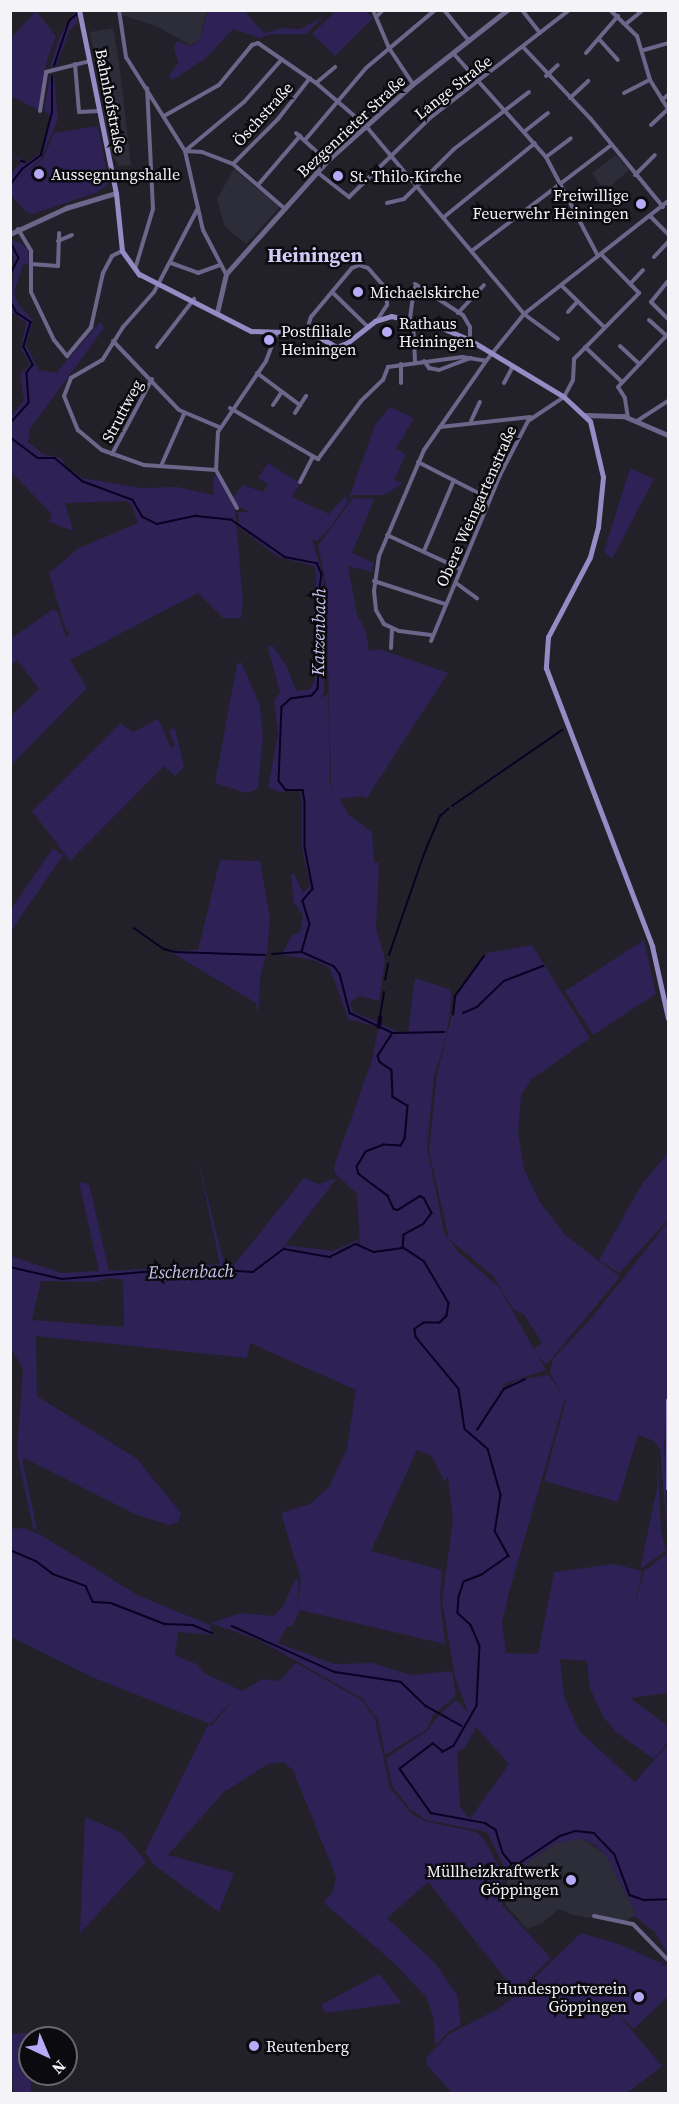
<!DOCTYPE html>
<html>
<head>
<meta charset="utf-8">
<style>
	body { margin:0 }
	#map { position:relative; width:679px; height:2104px; overflow:hidden; background:#222129; font-family:"Source Serif 4",serif }
	div>[style] { position:absolute }
	.built>* { inset:0; background:#2d2c39 }
	.green>* { inset:0; background:#2e2156; transform-origin:0 0 }
	.stream>* { height:1.5px; margin:-0.75px; padding:0 0.75px; transform-origin:0.75px; border-radius:0.75px; background:#0a0023 }
	.canal>* { height:4px; margin:-2px; padding:0 2px; transform-origin:2px; border-radius:2px; background:#0a0023 }
	.minor>* { height:4px; margin:-2px; padding:0 2px; transform-origin:2px; border-radius:2px; background:#6b668a }
	.tertiary>* { height:4.5px; margin:-2.25px; padding:0 2.25px; transform-origin:2.25px; border-radius:2.25px; background:#6b668a }
	.secondary>* { height:5px; margin:-2.5px; padding:0 2.5px; transform-origin:2.5px; border-radius:2.5px; background:#958cc5 }
	.dots>* { width:16px; height:16px; translate:-50% -50%; box-sizing:border-box; border:3px solid #0b0b0f; border-radius:50% }
	span { translate:-50% -50%; white-space:nowrap; text-align:center; line-height:1.15; -webkit-text-stroke:5px #0b0b0f; paint-order:stroke }
	.street-label { font-size:16px; color:#f3f3f8 }
	.poi-label { font-size:16px; color:#f3f3f8 }
	.left { translate:0 -50%; text-align:left }
	.right { translate:-100% -50%; text-align:right }
	.water-label { font-size:18px; color:#c7c2ee; font-style:italic }
	.quarter-label { font-size:20px; color:#d1cbf7; font-weight:700 }
	.frame { position:absolute; inset:0; border:12px solid #f3f3f8; pointer-events:none }
	.north { position:absolute; left:18px; top:2026px; width:60px; height:60px; box-sizing:border-box; background:#0b0b0f; border:2px solid #68686c; border-radius:50%; rotate:136deg; font-size:16px; font-weight:700; line-height:24px; text-align:center; color:#f3f3f8 }
	.north::after { content:''; display:block; margin:auto; width:21px; height:27px; background:#b7abf8; clip-path:polygon(50% 0,100% 100%,50% 72%,0 100%) }
</style>
</head>
<body>
<div id="map">
	<div class="built">
		<div style="clip-path:polygon(122px 11px,122px 10px,207px 11px,199px 40px,190px 45px,156px 26px,122px 15px)"></div>
		<div style="clip-path:polygon(113px 28px,119px 63px,131px 165px,119px 166px,111px 153px,90px 32px)"></div>
		<div style="clip-path:polygon(616px 155px,629px 170px,611px 186px,600px 185px,592px 173px)"></div>
		<div style="clip-path:polygon(234px 169px,280px 207px,246px 244px,225px 227px,217px 199px)"></div>
		<div style="clip-path:polygon(571px 1839px,583px 1839px,606px 1855px,636px 1914px,623px 1923px,573px 1915px,559px 1909px,542px 1923px,527px 1929px,505px 1904px,508px 1875px,556px 1843px)"></div>
	</div>
	<div class="green">
		<div style="clip-path:polygon(208px 10px,249px 11px,246px 13px,264px 33px,282px 28px,300px 29px,323px 17px,306px 34px,271px 34px,260px 38px,233px 29px,207px 57px,173px 80px,169px 76px,178px 63px,174px 48px,177px 41px,190px 46px,199px 41px)"></div>
		<div style="clip-path:polygon(36px 11px,56px 36px,47px 60px,38px 110px,11px 96px,11px 38px)"></div>
		<div style="clip-path:polygon(75px 11px,78px 22px,69px 31px,56px 67px,50px 67px,60px 36px)"></div>
		<div style="clip-path:polygon(336px 11px,365px 11px,373px 18px,335px 56px,312px 34px)"></div>
		<div style="clip-path:polygon(50px 76px,54px 77px,58px 119px,41px 159px,19px 177px,43px 159px,54px 133px,98px 126px,109px 183px,98px 192px,33px 214px,26px 212px,11px 195px,11px 174px,21px 162px,11px 155px,23px 161px,25px 164px,41px 153px,50px 117px,44px 109px)"></div>
		<div style="clip-path:polygon(10px 240px,19px 242px,28px 250px,29px 265px,23px 264px,14px 292px,18px 304px,33px 320px,26px 345px,39px 370px,56px 373px,100px 322px,104px 328px,30px 429px,28px 442px,43px 454px,61px 458px,67px 468px,82px 478px,141px 488px,177px 487px,213px 495px,214px 476px,218px 475px,235px 508px,243px 603px,241px 618px,223px 618px,198px 593px,70px 660px,87px 688px,11px 765px,11px 716px,39px 689px,17px 660px,11px 665px,11px 639px,53px 609px,58px 612px,66px 638px,70px 632px,66px 631px,49px 573px,79px 548px,138px 523px,132px 505px,126px 501px,65px 503px,73px 531px,49px 522px,52px 514px,11px 472px,11px 416px,24px 400px,20px 375px,30px 364px,21px 349px,26px 323px,11px 312px,14px 261px)"></div>
		<div style="clip-path:polygon(390px 407px,414px 418px,396px 449px,406px 454px,394px 480px,403px 483px,384px 495px,353px 495px,348px 501px,375px 425px)"></div>
		<div style="clip-path:polygon(268px 463px,300px 483px,292px 497px,329px 514px,346px 495px,347px 503px,332px 525px,317px 541px,312px 539px,323px 576px,324px 694px,319px 699px,328px 694px,330px 784px,349px 815px,372px 832px,374px 863px,379px 863px,376px 928px,385px 959px,379px 1001px,359px 996px,350px 1003px,353px 1012px,377px 1022px,377px 1027px,348px 1019px,330px 968px,314px 960px,282px 955px,291px 936px,300px 932px,303px 916px,294px 902px,291px 874px,294px 874px,303px 893px,310px 885px,302px 848px,302px 800px,299px 790px,278px 792px,268px 787px,278px 734px,274px 701px,280px 692px,268px 648px,272px 645px,286px 665px,296px 691px,310px 689px,315px 680px,316px 574px,314px 566px,278px 557px,239px 527px,238px 512px,249px 512px,238px 506px,233px 497px,243px 485px,263px 492px,268px 484px,258px 478px)"></div>
		<div style="clip-path:polygon(630px 468px,654px 479px,612px 559px,604px 552px)"></div>
		<div style="clip-path:polygon(353px 498px,374px 499px,352px 553px,374px 563px,372px 572px,348px 566px,357px 614px,366px 632px,369px 651px,379px 649px,448px 673px,366px 799px,363px 796px,338px 799px,331px 784px,326px 583px,318px 546px)"></div>
		<div style="clip-path:polygon(241px 662px,260px 706px,263px 737px,258px 789px,246px 793px,215px 783px,237px 664px)"></div>
		<div style="clip-path:polygon(158px 719px,171px 748px,175px 746px,169px 730px,175px 728px,184px 767px,175px 776px,164px 766px,70px 861px,32px 811px,121px 723px,133px 732px)"></div>
		<div style="clip-path:polygon(53px 848px,63px 855px,11px 931px,11px 909px)"></div>
		<div style="clip-path:polygon(220px 860px,260px 861px,270px 918px,267px 953px,260px 977px,258px 1016px,256px 1003px,174px 954px,174px 951px,198px 950px)"></div>
		<div style="clip-path:polygon(644px 940px,656px 994px,593px 1035px,565px 991px)"></div>
		<div style="clip-path:polygon(532px 945px,590px 1038px,532px 1079px,521px 1095px,518px 1134px,524px 1169px,539px 1201px,566px 1236px,620px 1277px,546px 1365px,533px 1350px,542px 1343px,524px 1314px,514px 1310px,493px 1276px,449px 1239px,429px 1151px,437px 1074px,457px 995px,487px 953px)"></div>
		<div style="clip-path:polygon(evenodd,415px 978px,448px 989px,452px 994px,447px 1033px,434px 1077px,427px 1147px,444px 1232px,457px 1251px,499px 1287px,546px 1370px,506px 1383px,473px 1431px,500px 1391px,516px 1380px,549px 1375px,565px 1399px,509px 1592px,502px 1623px,506px 1653px,538px 1654px,554px 1572px,614px 1564px,642px 1571px,635px 1605px,644px 1571px,668px 1553px,668px 1693px,630px 1698px,668px 1726px,668px 1742px,654px 1759px,617px 1733px,603px 1717px,590px 1688px,587px 1661px,560px 1659px,564px 1696px,579px 1731px,635px 1782px,668px 1744px,668px 1955px,655px 1932px,633px 1915px,636px 1913px,606px 1856px,595px 1845px,583px 1839px,556px 1843px,508px 1875px,487px 1832px,426px 1820px,410px 1809px,392px 1786px,386px 1758px,428px 1730px,436px 1718px,456px 1700px,468px 1712px,455px 1677px,442px 1601px,453px 1520px,448px 1477px,469px 1438px,445px 1482px,431px 1456px,417px 1450px,371px 1551px,442px 1570px,440px 1599px,445px 1644px,300px 1610px,292px 1627px,287px 1626px,295px 1611px,278px 1643px,334px 1664px,372px 1663px,411px 1675px,452px 1671px,456px 1696px,433px 1715px,427px 1729px,385px 1755px,378px 1720px,363px 1699px,259px 1640px,210px 1623px,241px 1613px,273px 1616px,282px 1608px,296px 1578px,299px 1583px,297px 1609px,301px 1580px,281px 1513px,310px 1504px,329px 1487px,347px 1448px,356px 1390px,250px 1343px,247px 1358px,36px 1336px,37px 1396px,136px 1458px,181px 1513px,178px 1522px,170px 1525px,137px 1515px,22px 1457px,37px 1530px,33px 1528px,17px 1453px,23px 1369px,11px 1348px,11px 1256px,62px 1273px,99px 1271px,79px 1182px,89px 1184px,109px 1271px,220px 1264px,197px 1156px,224px 1263px,234px 1265px,304px 1178px,319px 1184px,337px 1178px,285px 1245px,333px 1251px,357px 1240px,360px 1248px,357px 1194px,334px 1172px,335px 1164px,372px 1060px,379px 1023px,398px 1032px,408px 1032px,415px 978px,110px 1278px,123px 1280px,124px 1327px,32px 1320px,41px 1281px,94px 1282px,110px 1278px,415px 978px,476px 1727px,509px 1764px,470px 1819px,460px 1807px,457px 1753px,466px 1746px,476px 1727px)"></div>
		<div style="clip-path:polygon(668px 1153px,668px 1220px,619px 1273px,599px 1260px,642px 1184px)"></div>
		<div style="clip-path:polygon(668px 1222px,668px 1381px,664px 1445px,668px 1542px,660px 1449px,654px 1441px,638px 1435px,618px 1502px,544px 1481px,566px 1401px,550px 1373px,553px 1359px,593px 1316px)"></div>
		<div style="clip-path:polygon(657px 1448px,661px 1530px,666px 1551px,640px 1569px,657px 1489px)"></div>
		<div style="clip-path:polygon(23px 1528px,41px 1535px,139px 1596px,210px 1625px,212px 1635px,178px 1632px,175px 1655px,196px 1664px,206px 1674px,242px 1691px,263px 1679px,279px 1681px,296px 1663px,363px 1701px,375px 1719px,390px 1788px,413px 1815px,425px 1821px,476px 1832px,484px 1839px,503px 1875px,502px 1905px,551px 1958px,516px 1992px,428px 1882px,387px 1918px,435px 1963px,457px 1995px,461px 2025px,448px 2032px,435px 2046px,434px 2019px,427px 1998px,393px 1962px,323px 1902px,333px 1892px,336px 1877px,293px 1770px,283px 1762px,268px 1764px,224px 1792px,168px 1855px,234px 1873px,219px 1912px,154px 1865px,145px 1852px,208px 1725px,211px 1726px,239px 1694px,210px 1724px,92px 1677px,11px 1637px,11px 1529px)"></div>
		<div style="clip-path:polygon(85px 1817px,122px 1833px,146px 1862px,80px 1933px)"></div>
		<div style="clip-path:polygon(581px 1933px,619px 1944px,660px 1963px,665px 1959px,661px 1966px,668px 1965px,668px 1996px,634px 2029px,618px 2014px,662px 2066px,627px 2093px,452px 2093px,427px 2065px,426px 2058px,449px 2034px,498px 2009px,519px 1993px)"></div>
		<div style="clip-path:polygon(379px 1974px,402px 2003px,325px 2013px,321px 2005px)"></div>
		<div style="left:29px;top:2033px;width:60px;height:18px;rotate:88deg"></div>
	</div>
	<div class="stream">
		<div style="left:54px;top:66px;width:47px;rotate:-71.6deg"></div>
		<div style="left:69px;top:21px;width:12px;rotate:-42deg"></div>
		<div style="left:21px;top:161px;width:4px;rotate:14deg"></div>
		<div style="left:10px;top:177px;width:1px"></div>
		<div style="left:10px;top:185px;width:20px;rotate:-53deg"></div>
		<div style="left:22px;top:169px;width:24px;rotate:-36deg"></div>
		<div style="left:41px;top:155px;width:44px;rotate:-75.7deg"></div>
		<div style="left:52px;top:112px;width:35px;rotate:-90deg"></div>
		<div style="left:10px;top:241px;width:19px;rotate:62deg"></div>
		<div style="left:19px;top:258px;width:20px;rotate:117deg"></div>
		<div style="left:10px;top:300px;width:15px;rotate:62deg"></div>
		<div style="left:17px;top:313px;width:17px;rotate:33deg"></div>
		<div style="left:31px;top:322px;width:26px;rotate:106deg"></div>
		<div style="left:24px;top:347px;width:20px;rotate:63deg"></div>
		<div style="left:33px;top:365px;width:10px;rotate:127deg"></div>
		<div style="left:27px;top:373px;width:30px;rotate:86deg"></div>
		<div style="left:29px;top:403px;width:28px;rotate:132deg"></div>
		<div style="left:10px;top:437px;width:35px;rotate:37deg"></div>
		<div style="left:38px;top:458px;width:17px"></div>
		<div style="left:55px;top:458px;width:35px;rotate:40deg"></div>
		<div style="left:82px;top:481px;width:54px;rotate:20.4deg"></div>
		<div style="left:133px;top:500px;width:20px;rotate:60deg"></div>
		<div style="left:143px;top:517px;width:16px;rotate:27deg"></div>
		<div style="left:157px;top:524px;width:40px;rotate:-12deg"></div>
		<div style="left:196px;top:516px;width:36px;rotate:6deg"></div>
		<div style="left:232px;top:520px;width:65px;rotate:34.9deg"></div>
		<div style="left:285px;top:557px;width:33px;rotate:11deg"></div>
		<div style="left:317px;top:563px;width:12px;rotate:66deg"></div>
		<div style="left:322px;top:574px;width:36px;rotate:98deg"></div>
		<div style="left:317px;top:610px;width:25px;rotate:81deg"></div>
		<div style="left:321px;top:635px;width:54px;rotate:93.2deg"></div>
		<div style="left:318px;top:689px;width:9px;rotate:131deg"></div>
		<div style="left:312px;top:696px;width:21px;rotate:172deg"></div>
		<div style="left:291px;top:699px;width:12px;rotate:138deg"></div>
		<div style="left:282px;top:707px;width:74px;rotate:92.3deg"></div>
		<div style="left:279px;top:781px;width:11px;rotate:52deg"></div>
		<div style="left:286px;top:790px;width:17px"></div>
		<div style="left:303px;top:790px;width:11px;rotate:80deg"></div>
		<div style="left:305px;top:801px;width:46px;rotate:90deg"></div>
		<div style="left:305px;top:847px;width:43px;rotate:79.2deg"></div>
		<div style="left:313px;top:889px;width:16px;rotate:130deg"></div>
		<div style="left:303px;top:901px;width:24px;rotate:73deg"></div>
		<div style="left:310px;top:924px;width:29px;rotate:106deg"></div>
		<div style="left:302px;top:952px;width:35px;rotate:24deg"></div>
		<div style="left:334px;top:966px;width:10px;rotate:53deg"></div>
		<div style="left:340px;top:974px;width:40px;rotate:75.6deg"></div>
		<div style="left:350px;top:1013px;width:47px;rotate:24.9deg"></div>
		<div style="left:393px;top:1033px;width:27px;rotate:123deg"></div>
		<div style="left:378px;top:1056px;width:6px;rotate:72deg"></div>
		<div style="left:380px;top:1062px;width:14px;rotate:34deg"></div>
		<div style="left:392px;top:1070px;width:27px;rotate:88deg"></div>
		<div style="left:393px;top:1097px;width:17px;rotate:31deg"></div>
		<div style="left:408px;top:1106px;width:33px;rotate:95deg"></div>
		<div style="left:405px;top:1139px;width:8px;rotate:120deg"></div>
		<div style="left:401px;top:1146px;width:17px;rotate:-177deg"></div>
		<div style="left:384px;top:1145px;width:19px;rotate:159deg"></div>
		<div style="left:366px;top:1152px;width:17px;rotate:121deg"></div>
		<div style="left:357px;top:1167px;width:7px;rotate:74deg"></div>
		<div style="left:359px;top:1174px;width:36px;rotate:37deg"></div>
		<div style="left:388px;top:1196px;width:14px;rotate:65deg"></div>
		<div style="left:394px;top:1209px;width:4px;rotate:14deg"></div>
		<div style="left:398px;top:1210px;width:26px;rotate:-32deg"></div>
		<div style="left:420px;top:1196px;width:4px;rotate:27deg"></div>
		<div style="left:424px;top:1198px;width:17px;rotate:62deg"></div>
		<div style="left:432px;top:1213px;width:14px;rotate:126deg"></div>
		<div style="left:424px;top:1224px;width:23px;rotate:151deg"></div>
		<div style="left:404px;top:1235px;width:13px;rotate:94deg"></div>
		<div style="left:452px;top:806px;width:134px;rotate:-34.6deg"></div>
		<div style="left:134px;top:928px;width:37px;rotate:35deg"></div>
		<div style="left:164px;top:949px;width:11px;rotate:15deg"></div>
		<div style="left:175px;top:952px;width:90px;rotate:1.9deg"></div>
		<div style="left:272px;top:954px;width:29px;rotate:-4deg"></div>
		<div style="left:389px;top:955px;width:107px;rotate:-70.9deg"></div>
		<div style="left:424px;top:854px;width:41px;rotate:-67.2deg"></div>
		<div style="left:440px;top:816px;width:11px;rotate:-41deg"></div>
		<div style="left:385px;top:980px;width:16px;rotate:-79deg"></div>
		<div style="left:463px;top:1013px;width:15px;rotate:-23deg"></div>
		<div style="left:477px;top:1007px;width:37px;rotate:-44deg"></div>
		<div style="left:504px;top:981px;width:42px;rotate:-21deg"></div>
		<div style="left:453px;top:1015px;width:19px;rotate:-84deg"></div>
		<div style="left:455px;top:996px;width:49px;rotate:-54.1deg"></div>
		<div style="left:380px;top:1017px;width:25px;rotate:-81deg"></div>
		<div style="left:394px;top:1033px;width:50px;rotate:-1.1deg"></div>
		<div style="left:10px;top:1267px;width:53px;rotate:13deg"></div>
		<div style="left:62px;top:1279px;width:129px;rotate:-4.9deg"></div>
		<div style="left:191px;top:1268px;width:62px;rotate:3.7deg"></div>
		<div style="left:253px;top:1272px;width:39px;rotate:-37deg"></div>
		<div style="left:284px;top:1249px;width:47px;rotate:9.9deg"></div>
		<div style="left:330px;top:1257px;width:29px;rotate:-27deg"></div>
		<div style="left:356px;top:1244px;width:20px;rotate:24deg"></div>
		<div style="left:374px;top:1252px;width:30px;rotate:-8deg"></div>
		<div style="left:404px;top:1248px;width:24px;rotate:33deg"></div>
		<div style="left:424px;top:1261px;width:49px;rotate:59.2deg"></div>
		<div style="left:449px;top:1303px;width:13px;rotate:99deg"></div>
		<div style="left:447px;top:1316px;width:10px;rotate:135deg"></div>
		<div style="left:440px;top:1323px;width:16px;rotate:180deg"></div>
		<div style="left:424px;top:1323px;width:11px;rotate:146deg"></div>
		<div style="left:415px;top:1329px;width:8px;rotate:83deg"></div>
		<div style="left:416px;top:1337px;width:67px;rotate:50.4deg"></div>
		<div style="left:459px;top:1389px;width:40px;rotate:81.5deg"></div>
		<div style="left:465px;top:1429px;width:30px;rotate:41deg"></div>
		<div style="left:488px;top:1449px;width:48px;rotate:74.2deg"></div>
		<div style="left:501px;top:1495px;width:36px;rotate:99deg"></div>
		<div style="left:495px;top:1531px;width:29px;rotate:61deg"></div>
		<div style="left:509px;top:1556px;width:33px;rotate:145deg"></div>
		<div style="left:482px;top:1575px;width:19px;rotate:159deg"></div>
		<div style="left:464px;top:1582px;width:16px;rotate:108deg"></div>
		<div style="left:459px;top:1597px;width:16px;rotate:94deg"></div>
		<div style="left:458px;top:1613px;width:18px;rotate:43deg"></div>
		<div style="left:471px;top:1625px;width:23px;rotate:67deg"></div>
		<div style="left:480px;top:1646px;width:60px;rotate:92.9deg"></div>
		<div style="left:477px;top:1706px;width:46px;rotate:119.9deg"></div>
		<div style="left:454px;top:1746px;width:13px;rotate:151deg"></div>
		<div style="left:443px;top:1752px;width:13px;rotate:-141deg"></div>
		<div style="left:433px;top:1744px;width:41px;rotate:142.9deg"></div>
		<div style="left:400px;top:1769px;width:54px;rotate:54.8deg"></div>
		<div style="left:431px;top:1813px;width:55px;rotate:10.5deg"></div>
		<div style="left:485px;top:1823px;width:13px;rotate:32deg"></div>
		<div style="left:496px;top:1830px;width:24px;rotate:73deg"></div>
		<div style="left:503px;top:1853px;width:13px;rotate:51deg"></div>
		<div style="left:511px;top:1863px;width:7px;rotate:8deg"></div>
		<div style="left:518px;top:1864px;width:50px;rotate:-33.7deg"></div>
		<div style="left:560px;top:1836px;width:16px;rotate:-18deg"></div>
		<div style="left:575px;top:1831px;width:19px;rotate:6deg"></div>
		<div style="left:594px;top:1833px;width:30px;rotate:46deg"></div>
		<div style="left:615px;top:1855px;width:43px;rotate:69.4deg"></div>
		<div style="left:630px;top:1895px;width:15px;rotate:20deg"></div>
		<div style="left:644px;top:1900px;width:24px;rotate:-2deg"></div>
		<div style="left:477px;top:1430px;width:49px;rotate:-56.6deg"></div>
		<div style="left:504px;top:1389px;width:23px;rotate:-25deg"></div>
		<div style="left:10px;top:1550px;width:28px;rotate:23deg"></div>
		<div style="left:36px;top:1561px;width:21px;rotate:37deg"></div>
		<div style="left:53px;top:1574px;width:35px;rotate:20deg"></div>
		<div style="left:86px;top:1586px;width:17px;rotate:66deg"></div>
		<div style="left:93px;top:1602px;width:18px;rotate:3deg"></div>
		<div style="left:111px;top:1603px;width:58px;rotate:21.3deg"></div>
		<div style="left:165px;top:1624px;width:28px;rotate:2deg"></div>
		<div style="left:193px;top:1625px;width:21px;rotate:23deg"></div>
		<div style="left:232px;top:1626px;width:113px;rotate:24.1deg"></div>
		<div style="left:335px;top:1672px;width:67px;rotate:8.6deg"></div>
		<div style="left:401px;top:1682px;width:35px;rotate:44deg"></div>
		<div style="left:426px;top:1706px;width:41px;rotate:29.1deg"></div>
	</div>
	<div class="canal">
		<div style="left:379px;top:1027px;width:10px;rotate:-84deg"></div>
	</div>
	<div class="minor">
		<div style="left:119px;top:10px;width:48px;rotate:81.5deg"></div>
		<div style="left:126px;top:57px;width:111px;rotate:57.9deg"></div>
		<div style="left:185px;top:151px;width:81px;rotate:77.2deg"></div>
		<div style="left:203px;top:230px;width:50px;rotate:62.4deg"></div>
		<div style="left:373px;top:10px;width:41px;rotate:67.2deg"></div>
		<div style="left:389px;top:48px;width:43px;rotate:56.3deg"></div>
		<div style="left:444px;top:10px;width:40px;rotate:51deg"></div>
		<div style="left:522px;top:10px;width:29px;rotate:52deg"></div>
		<div style="left:610px;top:10px;width:37px;rotate:44deg"></div>
		<div style="left:637px;top:36px;width:46px;rotate:73.5deg"></div>
		<div style="left:650px;top:80px;width:34px;rotate:58deg"></div>
		<div style="left:376px;top:17px;width:10px;rotate:-45deg"></div>
		<div style="left:627px;top:23px;width:21px;rotate:-39deg"></div>
		<div style="left:599px;top:39px;width:28px;rotate:48deg"></div>
		<div style="left:523px;top:47px;width:98px;rotate:46.7deg"></div>
		<div style="left:590px;top:118px;width:115px;rotate:50.6deg"></div>
		<div style="left:644px;top:50px;width:25px;rotate:-16deg"></div>
		<div style="left:453px;top:53px;width:140px;rotate:48.2deg"></div>
		<div style="left:546px;top:157px;width:112px;rotate:62.3deg"></div>
		<div style="left:586px;top:53px;width:49px;rotate:-49.1deg"></div>
		<div style="left:75px;top:64px;width:48px;rotate:85.2deg"></div>
		<div style="left:79px;top:112px;width:20px;rotate:-3deg"></div>
		<div style="left:546px;top:76px;width:16px;rotate:-43deg"></div>
		<div style="left:316px;top:83px;width:25px;rotate:-40deg"></div>
		<div style="left:624px;top:93px;width:29px;rotate:-27deg"></div>
		<div style="left:570px;top:98px;width:25px;rotate:-43deg"></div>
		<div style="left:662px;top:100px;width:8px;rotate:-40deg"></div>
		<div style="left:40px;top:111px;width:39px;rotate:-81deg"></div>
		<div style="left:46px;top:72px;width:45px;rotate:-14deg"></div>
		<div style="left:164px;top:116px;width:63px;rotate:-29.4deg"></div>
		<div style="left:219px;top:85px;width:52px;rotate:-50.5deg"></div>
		<div style="left:252px;top:45px;width:6px;rotate:-18deg"></div>
		<div style="left:258px;top:43px;width:70px;rotate:34.6deg"></div>
		<div style="left:316px;top:83px;width:65px;rotate:40.6deg"></div>
		<div style="left:365px;top:125px;width:247px;rotate:49.9deg"></div>
		<div style="left:524px;top:314px;width:42px;rotate:36.3deg"></div>
		<div style="left:651px;top:125px;width:23px;rotate:-43deg"></div>
		<div style="left:525px;top:131px;width:29px;rotate:-38deg"></div>
		<div style="left:296px;top:133px;width:42px;rotate:42.1deg"></div>
		<div style="left:305px;top:140px;width:94px;rotate:-49.7deg"></div>
		<div style="left:366px;top:68px;width:90px;rotate:-40deg"></div>
		<div style="left:185px;top:151px;width:77px;rotate:-39.7deg"></div>
		<div style="left:244px;top:102px;width:57px;rotate:-48.5deg"></div>
		<div style="left:186px;top:151px;width:16px;rotate:4deg"></div>
		<div style="left:202px;top:152px;width:33px;rotate:21deg"></div>
		<div style="left:233px;top:164px;width:67px;rotate:40.8deg"></div>
		<div style="left:546px;top:157px;width:31px;rotate:-37deg"></div>
		<div style="left:233px;top:164px;width:64px;rotate:-45deg"></div>
		<div style="left:278px;top:119px;width:52px;rotate:-52deg"></div>
		<div style="left:317px;top:172px;width:41px;rotate:38deg"></div>
		<div style="left:349px;top:197px;width:113px;rotate:-44.3deg"></div>
		<div style="left:430px;top:118px;width:176px;rotate:-37.8deg"></div>
		<div style="left:635px;top:175px;width:28px;rotate:-45deg"></div>
		<div style="left:258px;top:185px;width:65px;rotate:-49.4deg"></div>
		<div style="left:387px;top:203px;width:17px;rotate:-13deg"></div>
		<div style="left:404px;top:199px;width:71px;rotate:-45deg"></div>
		<div style="left:454px;top:149px;width:94px;rotate:-37.2deg"></div>
		<div style="left:198px;top:208px;width:95px;rotate:117.6deg"></div>
		<div style="left:154px;top:292px;width:47px;rotate:131.5deg"></div>
		<div style="left:123px;top:327px;width:39px;rotate:122deg"></div>
		<div style="left:102px;top:360px;width:36px;rotate:150deg"></div>
		<div style="left:71px;top:378px;width:19px;rotate:111deg"></div>
		<div style="left:64px;top:396px;width:37px;rotate:68deg"></div>
		<div style="left:78px;top:430px;width:31px;rotate:40deg"></div>
		<div style="left:102px;top:450px;width:45px;rotate:19.7deg"></div>
		<div style="left:144px;top:465px;width:72px;rotate:4deg"></div>
		<div style="left:444px;top:217px;width:117px;rotate:-39.1deg"></div>
		<div style="left:651px;top:217px;width:24px;rotate:45deg"></div>
		<div style="left:18px;top:229px;width:26px;rotate:59deg"></div>
		<div style="left:31px;top:251px;width:41px;rotate:90deg"></div>
		<div style="left:31px;top:292px;width:53px;rotate:64.4deg"></div>
		<div style="left:54px;top:340px;width:21px;rotate:51deg"></div>
		<div style="left:67px;top:356px;width:38px;rotate:-50deg"></div>
		<div style="left:91px;top:327px;width:55px;rotate:-77.5deg"></div>
		<div style="left:103px;top:273px;width:19px;rotate:-62deg"></div>
		<div style="left:112px;top:256px;width:11px;rotate:-27deg"></div>
		<div style="left:58px;top:241px;width:15px;rotate:-23deg"></div>
		<div style="left:473px;top:250px;width:172px;rotate:-37.2deg"></div>
		<div style="left:654px;top:257px;width:21px;rotate:-47deg"></div>
		<div style="left:171px;top:263px;width:29px;rotate:20deg"></div>
		<div style="left:198px;top:273px;width:23px;rotate:-20deg"></div>
		<div style="left:31px;top:264px;width:27px;rotate:4deg"></div>
		<div style="left:58px;top:266px;width:33px;rotate:-88deg"></div>
		<div style="left:135px;top:269px;width:63px;rotate:-73.3deg"></div>
		<div style="left:153px;top:209px;width:121px;rotate:-92.8deg"></div>
		<div style="left:668px;top:281px;width:27px;rotate:129deg"></div>
		<div style="left:651px;top:302px;width:24px;rotate:45deg"></div>
		<div style="left:630px;top:284px;width:19px;rotate:-47deg"></div>
		<div style="left:561px;top:285px;width:60px;rotate:44.3deg"></div>
		<div style="left:332px;top:292px;width:49px;rotate:44.2deg"></div>
		<div style="left:568px;top:312px;width:13px;rotate:-48deg"></div>
		<div style="left:458px;top:313px;width:38px;rotate:-47deg"></div>
		<div style="left:410px;top:318px;width:34px;rotate:-82deg"></div>
		<div style="left:415px;top:284px;width:57px;rotate:32.9deg"></div>
		<div style="left:463px;top:315px;width:14px;rotate:60deg"></div>
		<div style="left:470px;top:327px;width:13px;rotate:90deg"></div>
		<div style="left:413px;top:320px;width:41px;rotate:87.2deg"></div>
		<div style="left:649px;top:320px;width:24px;rotate:42deg"></div>
		<div style="left:306px;top:332px;width:16px;rotate:-72deg"></div>
		<div style="left:311px;top:317px;width:64px;rotate:-50.1deg"></div>
		<div style="left:352px;top:268px;width:8px;rotate:-23deg"></div>
		<div style="left:359px;top:265px;width:9px;rotate:18deg"></div>
		<div style="left:368px;top:268px;width:28px;rotate:49deg"></div>
		<div style="left:386px;top:289px;width:16px;rotate:86deg"></div>
		<div style="left:387px;top:305px;width:17px;rotate:123deg"></div>
		<div style="left:113px;top:341px;width:95px;rotate:46.3deg"></div>
		<div style="left:179px;top:410px;width:43px;rotate:23deg"></div>
		<div style="left:620px;top:346px;width:26px;rotate:43deg"></div>
		<div style="left:157px;top:347px;width:61px;rotate:-52.4deg"></div>
		<div style="left:585px;top:347px;width:51px;rotate:43.4deg"></div>
		<div style="left:424px;top:361px;width:9px;rotate:54deg"></div>
		<div style="left:429px;top:368px;width:10px;rotate:11deg"></div>
		<div style="left:439px;top:370px;width:34px;rotate:-21deg"></div>
		<div style="left:401px;top:364px;width:19px;rotate:90deg"></div>
		<div style="left:257px;top:373px;width:54px;rotate:36.7deg"></div>
		<div style="left:300px;top:405px;width:11px;rotate:-56deg"></div>
		<div style="left:504px;top:383px;width:19px;rotate:-62deg"></div>
		<div style="left:273px;top:405px;width:14px;rotate:-56deg"></div>
		<div style="left:230px;top:408px;width:102px;rotate:30.1deg"></div>
		<div style="left:318px;top:459px;width:72px;rotate:-53.4deg"></div>
		<div style="left:361px;top:401px;width:30px;rotate:-44deg"></div>
		<div style="left:383px;top:380px;width:14px;rotate:-69deg"></div>
		<div style="left:388px;top:367px;width:75px;rotate:-7.7deg"></div>
		<div style="left:462px;top:357px;width:24px;rotate:9deg"></div>
		<div style="left:295px;top:413px;width:9px;rotate:-58deg"></div>
		<div style="left:628px;top:418px;width:20px;rotate:-99deg"></div>
		<div style="left:625px;top:398px;width:13px;rotate:-122deg"></div>
		<div style="left:618px;top:387px;width:73px;rotate:-46.7deg"></div>
		<div style="left:471px;top:421px;width:21px;rotate:-65deg"></div>
		<div style="left:637px;top:421px;width:37px;rotate:-33deg"></div>
		<div style="left:440px;top:427px;width:91px;rotate:-6.3deg"></div>
		<div style="left:112px;top:454px;width:85px;rotate:-61.9deg"></div>
		<div style="left:418px;top:462px;width:81px;rotate:27.2deg"></div>
		<div style="left:161px;top:466px;width:57px;rotate:-66.1deg"></div>
		<div style="left:300px;top:482px;width:28px;rotate:-63deg"></div>
		<div style="left:237px;top:508px;width:43px;rotate:-118.9deg"></div>
		<div style="left:216px;top:470px;width:38px;rotate:-87deg"></div>
		<div style="left:218px;top:432px;width:86px;rotate:-55.9deg"></div>
		<div style="left:266px;top:361px;width:28px;rotate:-69deg"></div>
		<div style="left:387px;top:535px;width:81px;rotate:24.7deg"></div>
		<div style="left:424px;top:551px;width:77px;rotate:-67.1deg"></div>
		<div style="left:374px;top:581px;width:75px;rotate:17.9deg"></div>
		<div style="left:456px;top:583px;width:26px;rotate:36deg"></div>
		<div style="left:431px;top:635px;width:32px;rotate:-173deg"></div>
		<div style="left:399px;top:631px;width:17px;rotate:-155deg"></div>
		<div style="left:384px;top:624px;width:16px;rotate:-120deg"></div>
		<div style="left:376px;top:610px;width:19px;rotate:-96deg"></div>
		<div style="left:374px;top:591px;width:35px;rotate:-82deg"></div>
		<div style="left:379px;top:556px;width:115px;rotate:-67deg"></div>
		<div style="left:424px;top:450px;width:108px;rotate:-55.1deg"></div>
		<div style="left:486px;top:361px;width:60px;rotate:-51deg"></div>
		<div style="left:524px;top:314px;width:183px;rotate:-38.1deg"></div>
		<div style="left:431px;top:641px;width:180px;rotate:-67.4deg"></div>
		<div style="left:500px;top:475px;width:61px;rotate:-62.6deg"></div>
		<div style="left:528px;top:421px;width:43px;rotate:-33.7deg"></div>
		<div style="left:564px;top:397px;width:19px;rotate:-62deg"></div>
		<div style="left:573px;top:380px;width:21px;rotate:-87deg"></div>
		<div style="left:574px;top:359px;width:93px;rotate:-45.4deg"></div>
		<div style="left:639px;top:293px;width:54px;rotate:-134.3deg"></div>
		<div style="left:391px;top:648px;width:19px;rotate:-87deg"></div>
		<div style="left:594px;top:1916px;width:40px;rotate:12deg"></div>
		<div style="left:633px;top:1924px;width:50px;rotate:45.8deg"></div>
	</div>
	<div class="tertiary">
		<div style="left:10px;top:234px;width:62px;rotate:-24.9deg"></div>
		<div style="left:66px;top:208px;width:52px;rotate:-16.7deg"></div>
		<div style="left:217px;top:313px;width:40px;rotate:-77deg"></div>
		<div style="left:226px;top:274px;width:153px;rotate:-48.2deg"></div>
		<div style="left:328px;top:160px;width:114px;rotate:-41.8deg"></div>
		<div style="left:413px;top:84px;width:120px;rotate:-38.2deg"></div>
		<div style="left:586px;top:415px;width:38px;rotate:2deg"></div>
		<div style="left:624px;top:416px;width:48px;rotate:23.4deg"></div>
	</div>
	<div class="secondary">
		<div style="left:79px;top:10px;width:187px;rotate:78.6deg"></div>
		<div style="left:116px;top:193px;width:58px;rotate:84.1deg"></div>
		<div style="left:122px;top:251px;width:29px;rotate:54deg"></div>
		<div style="left:139px;top:274px;width:126px;rotate:27deg"></div>
		<div style="left:251px;top:331px;width:61px;rotate:1.9deg"></div>
		<div style="left:312px;top:333px;width:28px;rotate:30deg"></div>
		<div style="left:336px;top:347px;width:12px;rotate:-20deg"></div>
		<div style="left:347px;top:343px;width:36px;rotate:-38deg"></div>
		<div style="left:375px;top:321px;width:17px;rotate:-17deg"></div>
		<div style="left:391px;top:316px;width:52px;rotate:13.2deg"></div>
		<div style="left:442px;top:328px;width:30px;rotate:23deg"></div>
		<div style="left:470px;top:340px;width:110px;rotate:31.2deg"></div>
		<div style="left:564px;top:397px;width:35px;rotate:43deg"></div>
		<div style="left:590px;top:421px;width:57px;rotate:76.9deg"></div>
		<div style="left:603px;top:477px;width:50px;rotate:95.7deg"></div>
		<div style="left:598px;top:527px;width:31px;rotate:105deg"></div>
		<div style="left:590px;top:557px;width:90px;rotate:117.7deg"></div>
		<div style="left:548px;top:637px;width:31px;rotate:94deg"></div>
		<div style="left:546px;top:668px;width:298px;rotate:69.1deg"></div>
		<div style="left:652px;top:946px;width:74px;rotate:77.5deg"></div>
		<div style="left:668px;top:1400px;width:88px;rotate:90deg"></div>
	</div>
	<div class="dots">
		<div style="left:39px;top:174px;background:#b7abf8"></div>
		<div style="left:338px;top:176px;background:#b7abf8"></div>
		<div style="left:641px;top:204px;background:#b7abf8"></div>
		<div style="left:358px;top:292px;background:#b7abf8"></div>
		<div style="left:387px;top:332px;background:#b7abf8"></div>
		<div style="left:269px;top:340px;background:#b7abf8"></div>
		<div style="left:571px;top:1880px;background:#b7abf8"></div>
		<div style="left:639px;top:1997px;background:#b7abf8"></div>
		<div style="left:254px;top:2046px;background:#b7abf8"></div>
	</div>
	<div class="street-label">
		<span style="left:453px;top:87px;rotate:-38deg">Lange Straße</span>
		<span style="left:111px;top:101px;rotate:79deg">Bahnhofstraße</span>
		<span style="left:263px;top:114px;rotate:-48deg">Öschstraße</span>
		<span style="left:351px;top:126px;rotate:-43deg">Bezgenrieter Straße</span>
		<span style="left:122px;top:411px;rotate:-62deg">Struttweg</span>
		<span style="left:476px;top:506px;rotate:-66deg">Obere Weingartenstraße</span>
	</div>
	<div class="poi-label">
		<span class="left" style="left:51px;top:174px">Aussegnungshalle</span>
		<span class="left" style="left:350px;top:176px">St. Thilo-Kirche</span>
		<span class="right" style="left:629px;top:204px">Freiwillige<br>Feuerwehr Heiningen</span>
		<span class="left" style="left:370px;top:292px">Michaelskirche</span>
		<span class="left" style="left:399px;top:332px">Rathaus<br>Heiningen</span>
		<span class="left" style="left:281px;top:340px">Postfiliale<br>Heiningen</span>
		<span class="right" style="left:559px;top:1880px">Müllheizkraftwerk<br>Göppingen</span>
		<span class="right" style="left:627px;top:1997px">Hundesportverein<br>Göppingen</span>
		<span class="left" style="left:266px;top:2046px">Reutenberg</span>
	</div>
	<div class="water-label">
		<span style="left:319px;top:632px;rotate:-89deg">Katzenbach</span>
		<span style="left:191px;top:1272px;rotate:-1deg">Eschenbach</span>
	</div>
	<div class="quarter-label">
		<span style="left:315px;top:255px">Heiningen</span>
	</div>
	<div class="frame"></div>
	<div class="north">N</div>
</div>
</body>
</html>
